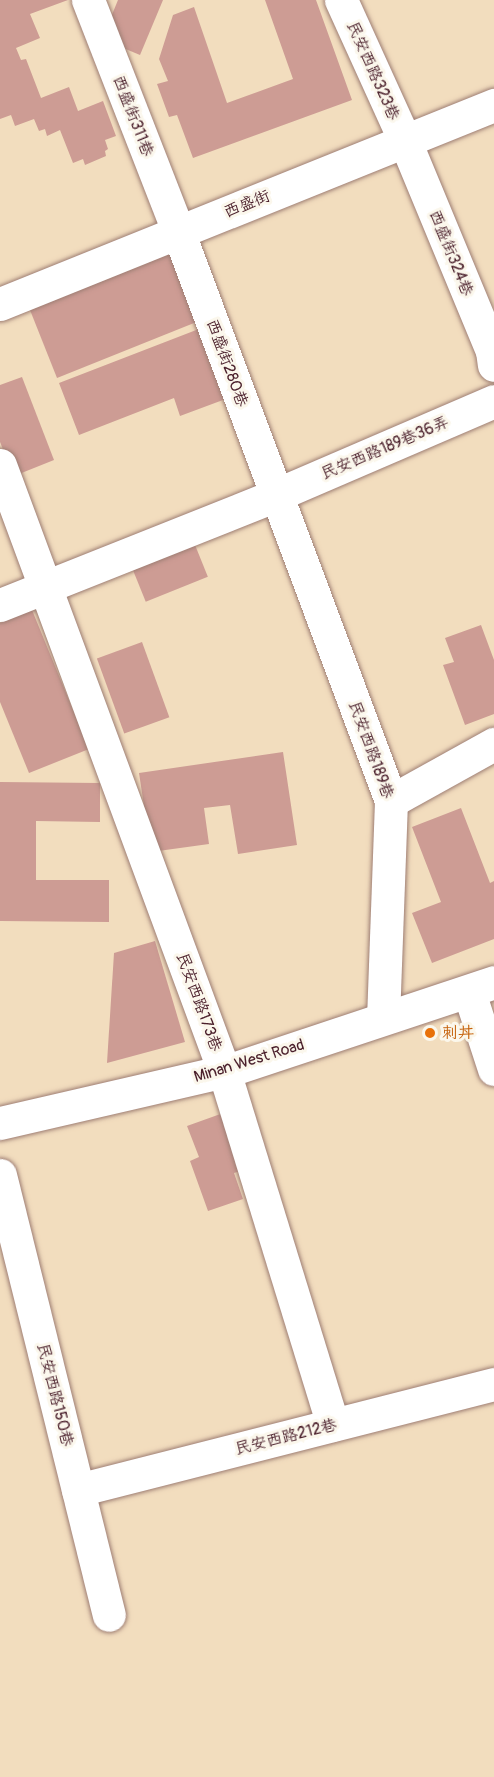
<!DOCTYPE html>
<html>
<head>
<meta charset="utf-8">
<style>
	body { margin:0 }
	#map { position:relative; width:494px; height:1777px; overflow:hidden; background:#f2ddbe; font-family:Pangolin,"LXGW WenKai TC",sans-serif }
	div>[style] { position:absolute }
	.building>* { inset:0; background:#cd9c94; transform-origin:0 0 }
	.roads { filter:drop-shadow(0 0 2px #9e7e74) drop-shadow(0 0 2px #9e7e74) }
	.minor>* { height:33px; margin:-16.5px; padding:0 16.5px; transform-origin:16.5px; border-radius:16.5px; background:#fff }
	.dots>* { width:16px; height:16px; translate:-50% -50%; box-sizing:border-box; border:3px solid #fbf7ec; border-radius:50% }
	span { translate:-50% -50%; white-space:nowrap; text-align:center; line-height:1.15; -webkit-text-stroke:6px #fbf7ec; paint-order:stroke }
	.street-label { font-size:16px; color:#4a1f2b }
	.food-label { font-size:16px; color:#c56008 }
	.left { translate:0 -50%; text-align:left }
</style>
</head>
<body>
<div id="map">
	<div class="building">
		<div style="clip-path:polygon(0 0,68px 0,30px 14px,40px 38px,16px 48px,21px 60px,26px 59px,41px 98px,69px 87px,78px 111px,103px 101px,116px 136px,105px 140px,108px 149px,105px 151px,106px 156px,85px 165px,83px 159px,73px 163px,60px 130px,47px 136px,45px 129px,39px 131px,34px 119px,15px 126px,11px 115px,0 119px)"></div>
		<div style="clip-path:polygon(118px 0,163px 0,140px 55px,116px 45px,109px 22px)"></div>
		<div style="clip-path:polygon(265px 0,316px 0,352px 100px,193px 158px,177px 115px,169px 117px,157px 84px,168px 81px,159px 59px,173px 15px,194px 7px,227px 103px,293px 79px)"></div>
		<div style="clip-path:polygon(165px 253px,172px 256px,199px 321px,57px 378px,28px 305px)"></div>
		<div style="clip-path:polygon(204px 327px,231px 397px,180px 416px,174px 398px,79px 435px,59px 383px)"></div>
		<div style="clip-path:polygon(22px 377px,54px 460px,14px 476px,0 442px,0 385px)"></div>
		<div style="left:191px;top:535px;width:45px;height:67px;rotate:68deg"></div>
		<div style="clip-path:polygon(32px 610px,89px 749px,29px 773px,0 702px,0 623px)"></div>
		<div style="clip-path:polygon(481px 625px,494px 660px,494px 714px,465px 725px,443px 665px,454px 662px,445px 638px)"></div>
		<div style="left:142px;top:642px;width:80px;height:48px;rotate:70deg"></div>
		<div style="clip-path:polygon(283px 752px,297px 845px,238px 854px,230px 805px,204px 808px,209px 844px,151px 852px,139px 773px)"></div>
		<div style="clip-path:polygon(0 782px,100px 783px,100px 822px,36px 821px,36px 880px,109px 880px,109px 922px,0 921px)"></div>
		<div style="clip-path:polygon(461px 808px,490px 883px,494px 881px,494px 939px,432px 963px,412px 913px,441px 902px,412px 827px)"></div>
		<div style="clip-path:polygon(155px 941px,185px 1042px,107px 1063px,114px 953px)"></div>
		<div style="clip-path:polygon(226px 1112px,246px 1169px,234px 1173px,243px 1199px,208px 1211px,190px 1161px,199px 1157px,187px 1126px)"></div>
	</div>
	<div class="roads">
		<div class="minor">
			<div style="left:88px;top:0;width:248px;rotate:68.7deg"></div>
			<div style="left:178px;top:231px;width:608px;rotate:69.51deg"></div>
			<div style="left:391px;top:801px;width:216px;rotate:92.1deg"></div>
			<div style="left:341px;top:0;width:155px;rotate:65.6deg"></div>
			<div style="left:405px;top:141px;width:227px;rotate:67.5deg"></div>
			<div style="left:492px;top:351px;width:14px;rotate:82deg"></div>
			<div style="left:0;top:304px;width:533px;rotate:-21.94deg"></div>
			<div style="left:0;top:465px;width:646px;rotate:69.71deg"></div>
			<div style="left:224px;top:1071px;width:370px;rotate:72.9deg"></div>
			<div style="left:0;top:605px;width:297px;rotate:-21.7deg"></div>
			<div style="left:276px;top:495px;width:237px;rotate:-23.3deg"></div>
			<div style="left:391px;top:801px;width:118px;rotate:-29deg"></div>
			<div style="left:469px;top:992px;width:81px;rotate:72deg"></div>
			<div style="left:0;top:1123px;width:239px;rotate:-13deg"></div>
			<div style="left:233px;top:1069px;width:275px;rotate:-18.4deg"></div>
			<div style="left:0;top:1175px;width:453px;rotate:76.1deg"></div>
			<div style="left:78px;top:1490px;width:429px;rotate:-14.3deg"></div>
		</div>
	</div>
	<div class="dots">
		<div style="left:430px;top:1033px;background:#e8710a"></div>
	</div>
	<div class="street-label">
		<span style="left:373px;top:71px;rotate:66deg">民安西路323巷</span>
		<span style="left:133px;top:116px;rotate:69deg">西盛街311巷</span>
		<span style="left:247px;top:204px;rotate:-22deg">西盛街</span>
		<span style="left:451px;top:253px;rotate:68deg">西盛街324巷</span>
		<span style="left:227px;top:363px;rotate:70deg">西盛街280巷</span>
		<span style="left:385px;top:448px;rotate:-23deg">民安西路189巷36弄</span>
		<span style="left:371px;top:750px;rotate:70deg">民安西路189巷</span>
		<span style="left:199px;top:1002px;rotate:70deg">民安西路173巷</span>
		<span style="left:249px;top:1061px;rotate:-17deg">Minan West Road</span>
		<span style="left:55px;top:1395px;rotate:76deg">民安西路150巷</span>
		<span style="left:286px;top:1437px;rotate:-14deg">民安西路212巷</span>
	</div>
	<div class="food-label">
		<span class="left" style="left:442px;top:1033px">刺丼</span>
	</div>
</div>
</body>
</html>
